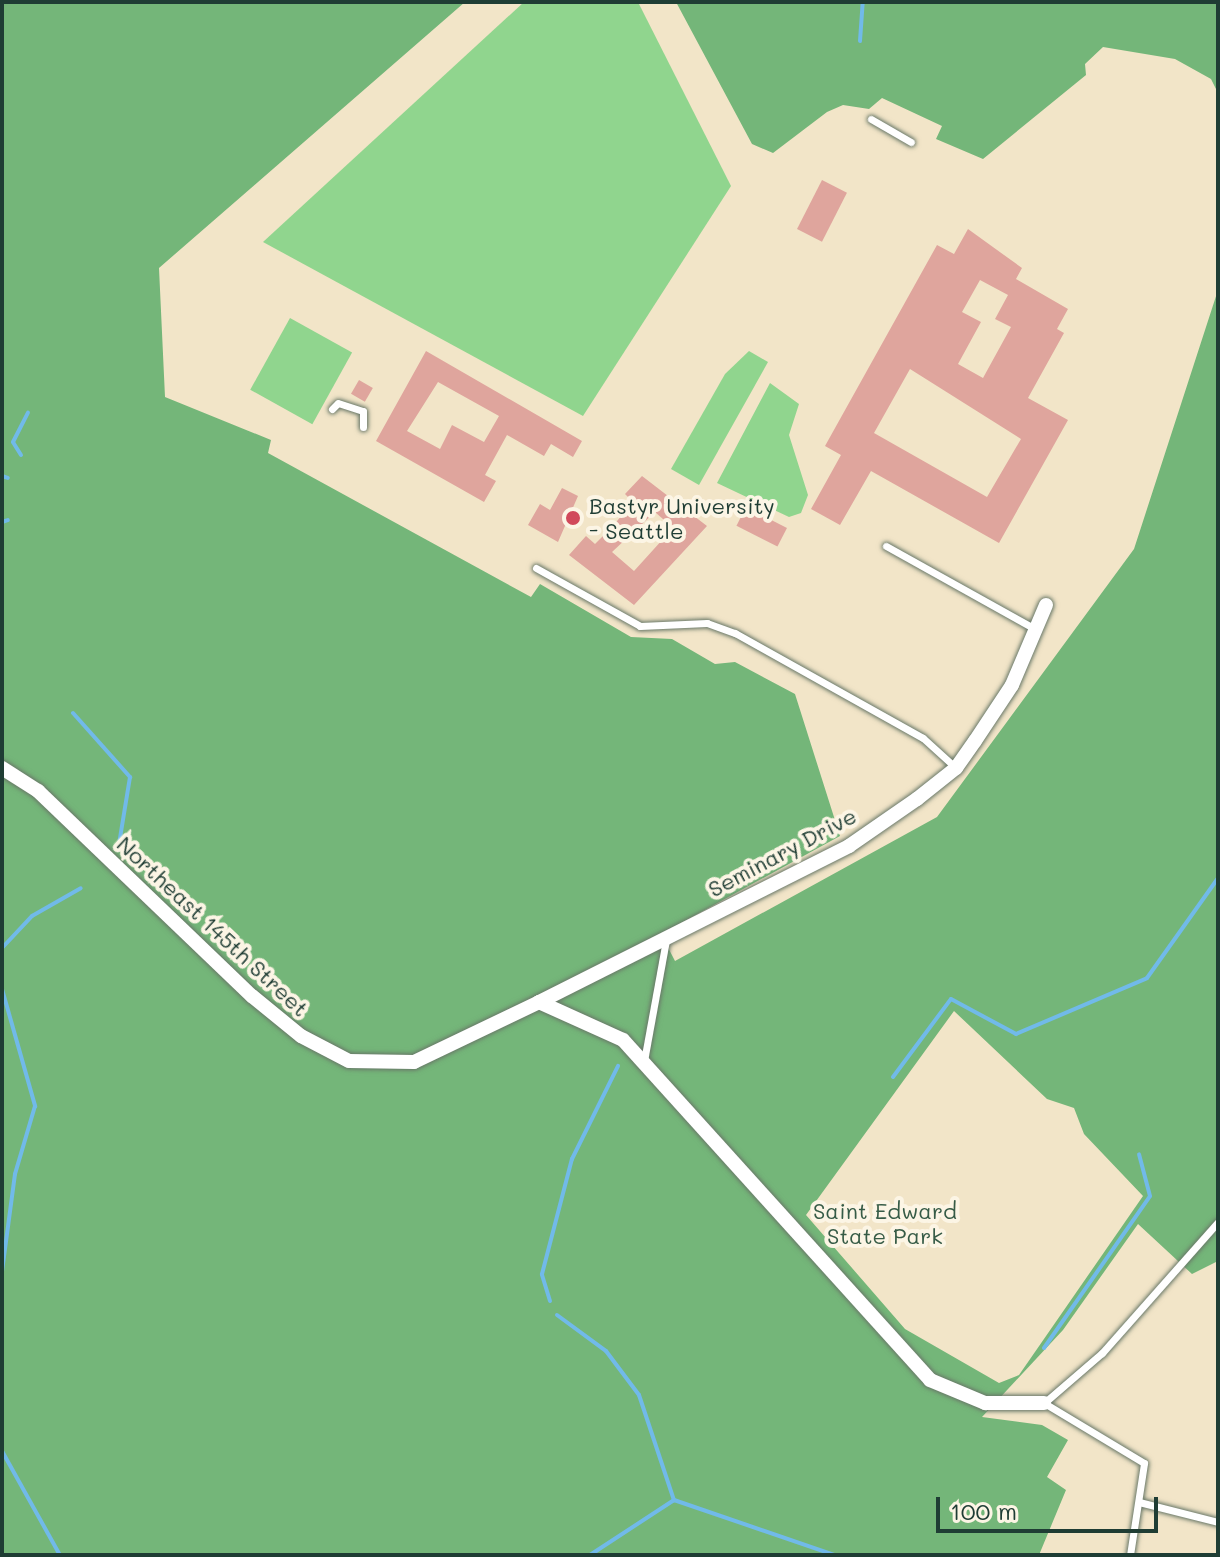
<!DOCTYPE html>
<html>
<head>
<meta charset="utf-8">
<style>
	body { margin:0 }
	#map { position:relative; width:1220px; height:1557px; overflow:hidden; background:#f2e5c8; font-family:Mali,sans-serif }
	div>[style] { position:absolute }
	.green>* { inset:0; background:#90d58e; transform-origin:0 0 }
	.forest>* { inset:0; background:#74b679 }
	.stream>* { height:4px; margin:-2px; padding:0 2px; transform-origin:2px; border-radius:2px; background:#71bae9 }
	.building>* { inset:0; background:#dfa59d; transform-origin:0 0 }
	.roads { filter:drop-shadow(0 0 2px #697868) drop-shadow(0 0 2px #697868) }
	.service>* { height:7px; margin:-3.5px; padding:0 3.5px; transform-origin:3.5px; border-radius:3.5px; background:#fff }
	.minor>* { height:14px; margin:-7px; padding:0 7px; transform-origin:7px; border-radius:7px; background:#fff }
	.dots>* { width:22px; height:22px; translate:-50% -50%; box-sizing:border-box; border:4px solid #fcf5e5; border-radius:50% }
	span { translate:-50% -50%; white-space:nowrap; text-align:center; line-height:1.15; -webkit-text-stroke:8px #fcf5e5; paint-order:stroke }
	.poi-label { font-size:22px; color:#1f3d34 }
	.left { translate:0 -50%; text-align:left }
	.street-label { font-size:22px; color:#1f3d34 }
	.park-label { font-size:22px; color:#365b46 }
	.frame { position:absolute; inset:0; border:4px solid #1f3d34; pointer-events:none }
	.scale { position:absolute; left:936px; top:1497px; width:222px; height:36px; box-sizing:border-box; border:4px solid #1f3d34; border-top:0; padding-left:10px; font-size:24px; line-height:28px; white-space:nowrap; color:#1f3d34; -webkit-text-stroke:6px #fcf5e5; paint-order:stroke }
</style>
</head>
<body>
<div id="map">
	<div class="green">
		<div style="clip-path:polygon(524px 2px,638px 2px,731px 186px,583px 416px,263px 242px)"></div>
		<div style="left:290px;top:318px;width:71px;height:82px;rotate:29deg"></div>
		<div style="clip-path:polygon(749px 351px,768px 362px,699px 485px,671px 469px,725px 374px)"></div>
		<div style="clip-path:polygon(770px 383px,799px 404px,789px 435px,808px 495px,801px 513px,789px 517px,717px 483px)"></div>
	</div>
	<div class="forest">
		<div style="clip-path:polygon(evenodd,2px 2px,465px 2px,159px 268px,165px 397px,271px 440px,268px 453px,531px 597px,540px 584px,631px 637px,672px 639px,715px 664px,735px 662px,795px 694px,840px 836px,661px 934px,675px 961px,937px 817px,1134px 549px,1218px 290px,1218px 1261px,1192px 1274px,1138px 1224px,1063px 1330px,982px 1417px,1042px 1425px,1068px 1440px,1047px 1477px,1066px 1490px,1039px 1555px,2px 1555px,2px 2px,954px 1011px,1047px 1099px,1074px 1108px,1084px 1134px,1143px 1196px,1019px 1375px,999px 1383px,905px 1329px,806px 1215px,954px 1011px)"></div>
		<div style="clip-path:polygon(676px 2px,1218px 2px,1218px 93px,1211px 79px,1175px 59px,1103px 47px,1085px 64px,1086px 75px,983px 159px,936px 139px,942px 126px,882px 98px,869px 109px,843px 105px,827px 112px,773px 153px,752px 144px)"></div>
	</div>
	<div class="stream">
		<div style="left:860px;top:41px;width:39px;rotate:-86deg"></div>
		<div style="left:21px;top:455px;width:15px;rotate:-122deg"></div>
		<div style="left:13px;top:442px;width:33px;rotate:-63deg"></div>
		<div style="left:2px;top:476px;width:6px;rotate:18deg"></div>
		<div style="left:2px;top:522px;width:6px;rotate:-18deg"></div>
		<div style="left:73px;top:713px;width:86px;rotate:48.3deg"></div>
		<div style="left:130px;top:777px;width:74px;rotate:99.3deg"></div>
		<div style="left:2px;top:948px;width:44px;rotate:-46.8deg"></div>
		<div style="left:32px;top:916px;width:56px;rotate:-29.7deg"></div>
		<div style="left:2px;top:989px;width:122px;rotate:74.2deg"></div>
		<div style="left:35px;top:1106px;width:71px;rotate:106.4deg"></div>
		<div style="left:15px;top:1174px;width:99px;rotate:97.6deg"></div>
		<div style="left:893px;top:1077px;width:97px;rotate:-53.4deg"></div>
		<div style="left:951px;top:999px;width:74px;rotate:28.3deg"></div>
		<div style="left:1016px;top:1034px;width:142px;rotate:-23.1deg"></div>
		<div style="left:1147px;top:978px;width:123px;rotate:-54.6deg"></div>
		<div style="left:550px;top:1301px;width:28px;rotate:-107deg"></div>
		<div style="left:542px;top:1274px;width:119px;rotate:-75.4deg"></div>
		<div style="left:572px;top:1159px;width:104px;rotate:-63.7deg"></div>
		<div style="left:557px;top:1315px;width:61px;rotate:36.3deg"></div>
		<div style="left:606px;top:1351px;width:55px;rotate:53.1deg"></div>
		<div style="left:639px;top:1395px;width:111px;rotate:71.6deg"></div>
		<div style="left:674px;top:1500px;width:170px;rotate:18.9deg"></div>
		<div style="left:1044px;top:1348px;width:185px;rotate:-55.1deg"></div>
		<div style="left:1150px;top:1196px;width:43px;rotate:-104.7deg"></div>
		<div style="left:2px;top:1451px;width:119px;rotate:60.9deg"></div>
		<div style="left:590px;top:1555px;width:100px;rotate:-33.2deg"></div>
	</div>
	<div class="building">
		<div style="left:822px;top:180px;width:28px;height:55px;rotate:27deg"></div>
		<div style="clip-path:polygon(evenodd,968px 229px,1022px 268px,1016px 279px,1068px 309px,1057px 329px,1064px 333px,1028px 398px,1068px 420px,999px 543px,871px 471px,840px 525px,811px 509px,841px 455px,825px 446px,937px 245px,954px 254px,968px 229px,980px 280px,1008px 295px,995px 319px,1011px 327px,983px 378px,958px 364px,981px 322px,962px 312px,980px 280px,968px 229px,910px 369px,1021px 439px,987px 497px,874px 433px,910px 369px)"></div>
		<div style="clip-path:polygon(evenodd,426px 351px,582px 441px,573px 457px,551px 444px,544px 456px,507px 435px,485px 475px,496px 481px,484px 502px,376px 441px,426px 351px,438px 382px,499px 416px,484px 442px,452px 425px,440px 449px,407px 431px,438px 382px)"></div>
		<div style="left:359px;top:380px;width:16px;height:16px;rotate:30deg"></div>
		<div style="clip-path:polygon(evenodd,642px 476px,707px 526px,634px 605px,569px 555px,586px 536px,595px 544px,612px 527px,633px 502px,625px 494px,642px 476px,655px 512px,673px 528px,634px 571px,612px 552px,655px 512px)"></div>
		<div style="clip-path:polygon(562px 488px,578px 496px,558px 542px,528px 525px,540px 504px,550px 510px)"></div>
		<div style="left:746px;top:507px;width:46px;height:21px;rotate:27deg"></div>
	</div>
	<div class="roads">
		<div class="service">
			<div style="left:871px;top:119px;width:46px;rotate:29.9deg"></div>
			<div style="left:332px;top:409px;width:8px;rotate:-45deg"></div>
			<div style="left:338px;top:403px;width:26px;rotate:18deg"></div>
			<div style="left:363px;top:411px;width:16px;rotate:90deg"></div>
			<div style="left:886px;top:546px;width:171px;rotate:29.1deg"></div>
			<div style="left:536px;top:568px;width:119px;rotate:29.1deg"></div>
			<div style="left:640px;top:626px;width:67px;rotate:-2.6deg"></div>
			<div style="left:707px;top:623px;width:30px;rotate:20deg"></div>
			<div style="left:735px;top:633px;width:215px;rotate:29.2deg"></div>
			<div style="left:923px;top:738px;width:45px;rotate:42.3deg"></div>
			<div style="left:644px;top:1061px;width:123px;rotate:-79.7deg"></div>
			<div style="left:1139px;top:1502px;width:81px;rotate:14.2deg"></div>
			<div style="left:1130px;top:1555px;width:93px;rotate:-81.3deg"></div>
			<div style="left:1144px;top:1463px;width:117px;rotate:-149deg"></div>
			<div style="left:1044px;top:1403px;width:77px;rotate:-40.8deg"></div>
			<div style="left:1102px;top:1353px;width:175px;rotate:-48.5deg"></div>
		</div>
		<div class="minor">
			<div style="left:2px;top:768px;width:43px;rotate:32.6deg"></div>
			<div style="left:38px;top:791px;width:296px;rotate:43.8deg"></div>
			<div style="left:252px;top:996px;width:63px;rotate:39.2deg"></div>
			<div style="left:301px;top:1036px;width:54px;rotate:27.5deg"></div>
			<div style="left:349px;top:1061px;width:65px;rotate:0.9deg"></div>
			<div style="left:414px;top:1062px;width:139px;rotate:-25.6deg"></div>
			<div style="left:539px;top:1002px;width:92px;rotate:24.3deg"></div>
			<div style="left:623px;top:1040px;width:458px;rotate:47.9deg"></div>
			<div style="left:930px;top:1380px;width:60px;rotate:22.7deg"></div>
			<div style="left:985px;top:1403px;width:59px"></div>
			<div style="left:539px;top:1002px;width:347px;rotate:-26.7deg"></div>
			<div style="left:849px;top:846px;width:83px;rotate:-34.7deg"></div>
			<div style="left:917px;top:799px;width:50px;rotate:-38.5deg"></div>
			<div style="left:956px;top:768px;width:33px;rotate:-55deg"></div>
			<div style="left:975px;top:741px;width:67px;rotate:-56.5deg"></div>
			<div style="left:1012px;top:685px;width:87px;rotate:-67deg"></div>
		</div>
	</div>
	<div class="dots">
		<div style="left:573px;top:518px;background:#d1495b"></div>
	</div>
	<div class="poi-label">
		<span class="left" style="left:589px;top:518px">Bastyr University<br>- Seattle</span>
	</div>
	<div class="street-label">
		<span style="left:782px;top:852px;rotate:-28deg">Seminary Drive</span>
		<span style="left:213px;top:926px;rotate:43deg">Northeast 145th Street</span>
	</div>
	<div class="park-label">
		<span style="left:885px;top:1223px">Saint Edward<br>State Park</span>
	</div>
	<div class="frame"></div>
	<div class="scale">100 m</div>
</div>
</body>
</html>
